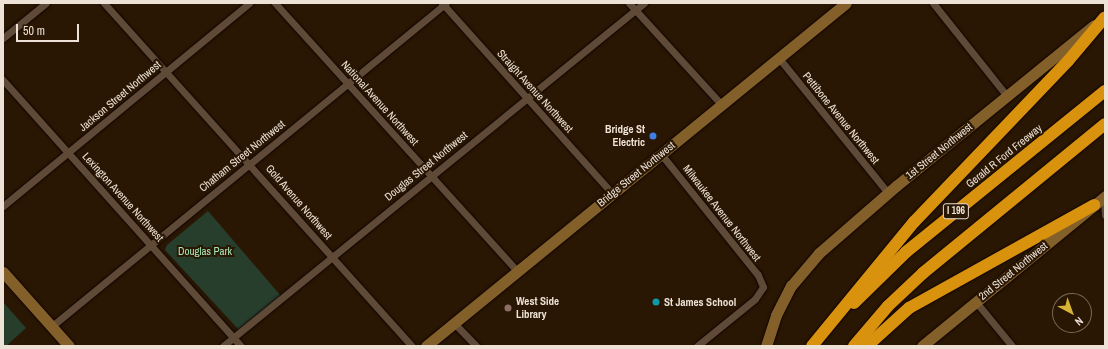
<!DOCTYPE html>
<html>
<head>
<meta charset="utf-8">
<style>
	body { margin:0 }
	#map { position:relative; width:1108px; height:349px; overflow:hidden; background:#291704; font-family:"Archivo Narrow",sans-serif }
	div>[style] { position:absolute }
	.green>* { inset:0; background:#273e2d }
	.roads { filter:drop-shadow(0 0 1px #110300) drop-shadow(0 0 1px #110300) }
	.street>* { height:7px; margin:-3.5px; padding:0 3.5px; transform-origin:3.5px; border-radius:3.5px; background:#5e4a36 }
	.secondary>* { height:11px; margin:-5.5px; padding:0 5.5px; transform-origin:5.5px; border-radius:5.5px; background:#83602a }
	.highway>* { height:12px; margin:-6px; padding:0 6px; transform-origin:6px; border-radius:6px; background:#d8920e }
	.dots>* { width:11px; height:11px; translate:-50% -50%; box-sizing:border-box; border:2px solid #291704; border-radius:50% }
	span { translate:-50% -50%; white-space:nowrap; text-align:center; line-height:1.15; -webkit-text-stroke:4px #291704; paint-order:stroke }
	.shield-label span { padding:1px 3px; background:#291704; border:1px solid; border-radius:3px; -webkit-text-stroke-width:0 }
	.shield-label { font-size:10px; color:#eee2d6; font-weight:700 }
	.street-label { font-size:11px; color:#eee2d6 }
	.poi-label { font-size:11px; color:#eee2d6; font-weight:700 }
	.right { translate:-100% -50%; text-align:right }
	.left { translate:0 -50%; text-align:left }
	.park-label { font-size:11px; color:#a8e8b8 }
	.frame { position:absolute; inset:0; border:4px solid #eee2d6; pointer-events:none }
	.north { position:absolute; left:1052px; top:293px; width:40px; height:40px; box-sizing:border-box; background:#291704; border:1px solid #786858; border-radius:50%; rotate:139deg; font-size:11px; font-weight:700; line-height:16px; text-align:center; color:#eee2d6 }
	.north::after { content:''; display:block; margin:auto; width:14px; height:18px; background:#d7b434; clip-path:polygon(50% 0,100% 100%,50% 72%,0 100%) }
	.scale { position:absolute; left:16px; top:24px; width:63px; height:18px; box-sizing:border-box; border:2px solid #eee2d6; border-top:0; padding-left:5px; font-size:12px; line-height:14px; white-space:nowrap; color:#eee2d6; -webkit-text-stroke:3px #291704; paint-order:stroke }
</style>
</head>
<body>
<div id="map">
	<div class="green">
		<div style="clip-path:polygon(208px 211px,281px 296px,239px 330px,165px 250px,167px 245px)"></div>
		<div style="clip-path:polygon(3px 302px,26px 328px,6px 346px,3px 346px)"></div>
	</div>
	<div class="roads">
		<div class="street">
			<div style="left:104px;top:3px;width:461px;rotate:48.1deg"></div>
			<div style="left:275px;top:3px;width:361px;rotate:47.9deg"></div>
			<div style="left:442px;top:3px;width:255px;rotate:48.2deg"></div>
			<div style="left:629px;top:3px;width:137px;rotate:47.7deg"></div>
			<div style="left:933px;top:3px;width:119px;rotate:51.5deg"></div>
			<div style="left:3px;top:38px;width:55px;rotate:-39.1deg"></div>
			<div style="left:778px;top:57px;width:175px;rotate:51deg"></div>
			<div style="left:3px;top:80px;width:357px;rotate:48.2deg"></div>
			<div style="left:661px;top:154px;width:155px;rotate:51.3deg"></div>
			<div style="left:758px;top:275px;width:13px;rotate:67deg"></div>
			<div style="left:763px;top:287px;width:14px;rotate:124deg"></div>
			<div style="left:755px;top:299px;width:75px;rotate:141deg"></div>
			<div style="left:1104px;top:197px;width:18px;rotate:87deg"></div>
			<div style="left:3px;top:206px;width:319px;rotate:-39.5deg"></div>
			<div style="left:976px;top:302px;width:57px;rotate:50.7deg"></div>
			<div style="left:454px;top:323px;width:32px;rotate:46deg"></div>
			<div style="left:52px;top:326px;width:509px;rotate:-39.34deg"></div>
			<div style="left:223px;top:346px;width:543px;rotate:-39.17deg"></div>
		</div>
		<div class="secondary">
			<div style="left:3px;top:272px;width:99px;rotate:48.3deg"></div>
			<div style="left:426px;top:346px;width:542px;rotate:-39.24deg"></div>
			<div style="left:766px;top:346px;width:33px;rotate:-72deg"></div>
			<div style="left:776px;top:315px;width:33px;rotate:-63deg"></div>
			<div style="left:791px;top:286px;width:43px;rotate:-49.7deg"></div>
			<div style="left:819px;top:253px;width:102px;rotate:-41deg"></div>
			<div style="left:896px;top:186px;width:255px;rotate:-39.1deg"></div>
			<div style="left:922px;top:346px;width:237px;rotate:-39.3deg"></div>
		</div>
		<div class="highway">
			<div style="left:854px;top:303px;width:73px;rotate:-44.4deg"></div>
			<div style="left:906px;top:252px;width:256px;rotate:-39deg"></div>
			<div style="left:812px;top:346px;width:161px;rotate:-50.6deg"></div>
			<div style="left:914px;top:222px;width:223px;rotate:-46.3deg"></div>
			<div style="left:1068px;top:61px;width:57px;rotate:-49.9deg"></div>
			<div style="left:854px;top:346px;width:52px;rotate:-49.6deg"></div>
			<div style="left:888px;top:306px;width:48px;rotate:-43.3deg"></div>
			<div style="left:923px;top:273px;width:235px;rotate:-39.3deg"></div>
			<div style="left:867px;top:346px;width:57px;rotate:-42.1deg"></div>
			<div style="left:909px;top:308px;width:212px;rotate:-29.1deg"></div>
		</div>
	</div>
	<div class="dots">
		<div style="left:653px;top:136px;background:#3f7fe0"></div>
		<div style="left:656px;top:302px;background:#0f9aa8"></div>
		<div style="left:508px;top:308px;background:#8d6e63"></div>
	</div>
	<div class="shield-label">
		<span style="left:956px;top:211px">I 196</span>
	</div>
	<div class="street-label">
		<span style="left:535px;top:91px;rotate:48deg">Straight Avenue Northwest</span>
		<span style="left:120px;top:96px;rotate:-40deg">Jackson Street Northwest</span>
		<span style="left:380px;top:103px;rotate:48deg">National Avenue Northwest</span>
		<span style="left:841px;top:118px;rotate:51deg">Pettibone Avenue Northwest</span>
		<span style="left:939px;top:151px;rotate:-39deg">1st Street Northwest</span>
		<span style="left:242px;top:156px;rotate:-39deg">Chatham Street Northwest</span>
		<span style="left:1004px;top:156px;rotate:-39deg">Gerald R Ford Freeway</span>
		<span style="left:426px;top:166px;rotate:-39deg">Douglas Street Northwest</span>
		<span style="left:636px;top:174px;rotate:-39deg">Bridge Street Northwest</span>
		<span style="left:123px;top:197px;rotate:48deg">Lexington Avenue Northwest</span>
		<span style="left:299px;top:202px;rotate:49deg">Gold Avenue Northwest</span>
		<span style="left:722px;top:213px;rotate:52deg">Milwaukee Avenue Northwest</span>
		<span style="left:1013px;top:271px;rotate:-39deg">2nd Street Northwest</span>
	</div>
	<div class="poi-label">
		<span class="right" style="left:645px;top:136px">Bridge St<br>Electric</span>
		<span class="left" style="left:516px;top:308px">West Side<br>Library</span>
		<span class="left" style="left:664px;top:302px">St James School</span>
	</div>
	<div class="park-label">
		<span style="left:205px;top:251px">Douglas Park</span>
	</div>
	<div class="frame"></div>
	<div class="north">N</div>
	<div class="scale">50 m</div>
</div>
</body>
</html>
